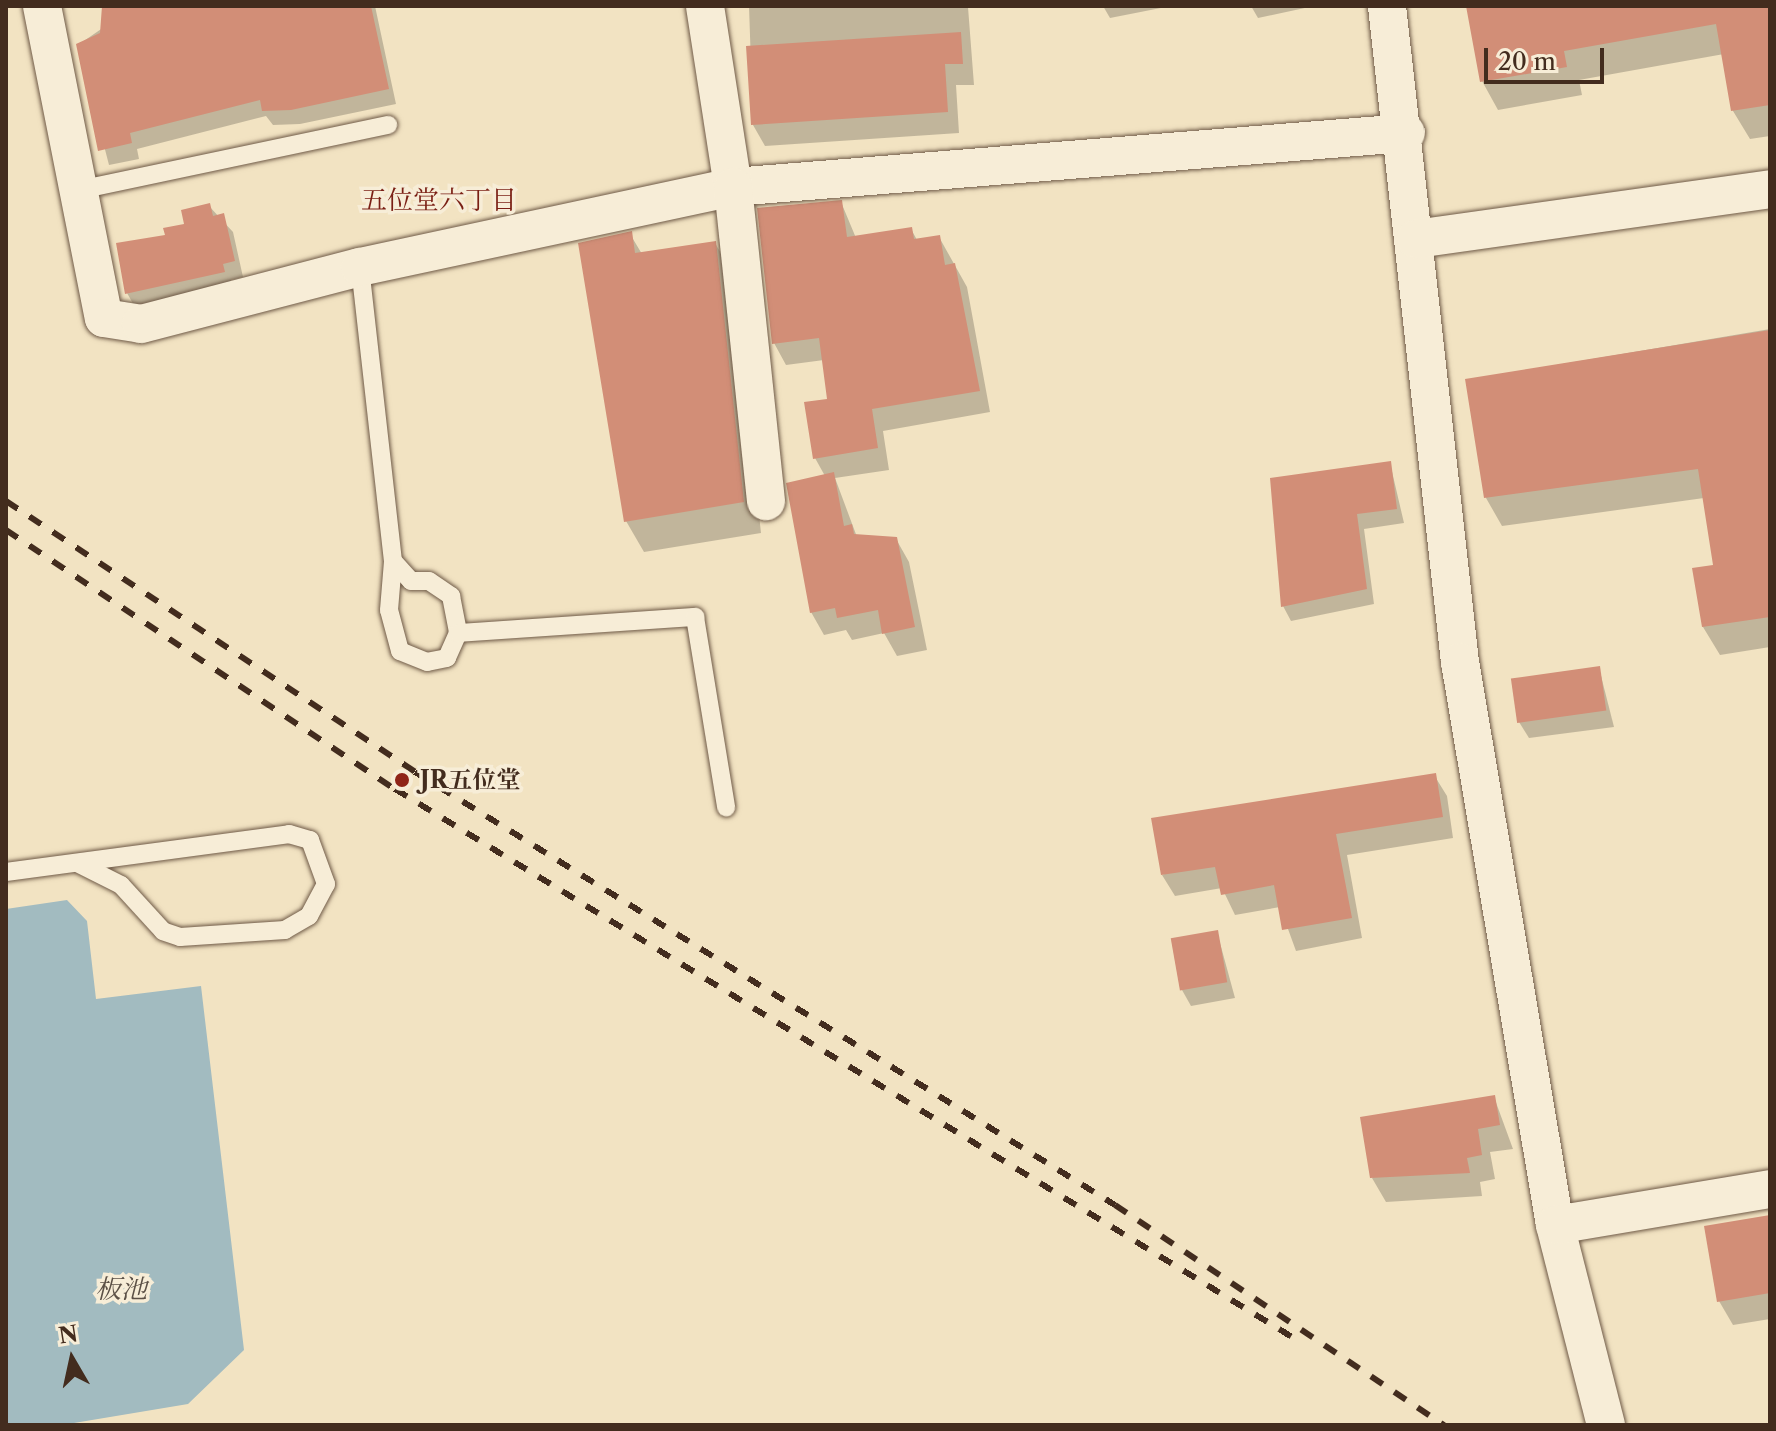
<!DOCTYPE html>
<html>
<head>
<meta charset="utf-8">
<style>
	body { margin:0 }
	#map { position:relative; width:1776px; height:1431px; overflow:hidden; background:#f2e3c2; font-family:"Libre Caslon Text","Noto Serif JP",serif }
	div>[style] { position:absolute }
	.water>* { inset:0; background:#a2bbc0 }
	.shadow>* { inset:0; background:#0003 }
	.building>* { inset:0; background:#d28e77; transform-origin:0 0 }
	.roads { filter:drop-shadow(0 0 2px #6f5a47) drop-shadow(0 0 2px #6f5a47) }
	.lane>* { height:18px; margin:-9px; padding:0 9px; transform-origin:9px; border-radius:9px; background:#f7edd7 }
	.street>* { height:38px; margin:-19px; padding:0 19px; transform-origin:19px; border-radius:19px; background:#f7edd7 }
	.rail>* { height:6px; margin-top:-3px; transform-origin:0; background:repeating-linear-gradient(90deg,#432c1e 0 14px,transparent 0 28px) }
	.dots>* { width:22px; height:22px; translate:-50% -50%; box-sizing:border-box; border:4px solid #f7edd7; border-radius:50% }
	span { translate:-50% -50%; white-space:nowrap; text-align:center; line-height:1.15; -webkit-text-stroke:7px #f7edd7; paint-order:stroke }
	.poi-label { font-size:24px; color:#432c1e; font-weight:700 }
	.left { translate:0 -50%; text-align:left }
	.neighbourhood-label { font-size:26px; color:#7a1f14 }
	.water-label { font-size:26px; color:#5b5046; font-style:italic }
	.frame { position:absolute; inset:0; border:8px solid #432c1e; pointer-events:none }
	.north { position:absolute; left:32px; top:1319px; width:80px; height:80px; -webkit-text-stroke:6px #f7edd7; paint-order:stroke; rotate:351deg; font-size:22px; font-weight:700; line-height:32px; text-align:center; color:#432c1e }
	.north::after { content:''; display:block; margin:auto; width:28px; height:36px; background:#432c1e; clip-path:polygon(50% 0,100% 100%,50% 72%,0 100%) }
	.scale { position:absolute; left:1484px; top:48px; width:120px; height:36px; box-sizing:border-box; border:4px solid #432c1e; border-top:0; padding-left:10px; font-size:24px; line-height:28px; white-space:nowrap; color:#432c1e; -webkit-text-stroke:6px #f7edd7; paint-order:stroke }
</style>
</head>
<body>
<div id="map">
	<div class="water">
		<div style="clip-path:polygon(67px 900px,87px 921px,96px 999px,201px 986px,244px 1350px,188px 1404px,62px 1425px,6px 1425px,6px 909px)"></div>
	</div>
	<div class="shadow">
		<div style="clip-path:polygon(104px 6px,375px 6px,396px 104px,300px 124px,273px 125px,266px 116px,137px 149px,139px 159px,109px 165px,78px 45px,107px 25px)"></div>
		<div style="clip-path:polygon(749px 6px,977px 6px,968px 7px,974px 85px,956px 85px,959px 133px,765px 146px,753px 125px)"></div>
		<div style="clip-path:polygon(1103px 6px,1171px 6px,1110px 18px)"></div>
		<div style="clip-path:polygon(1251px 6px,1314px 6px,1258px 18px)"></div>
		<div style="clip-path:polygon(1468px 6px,1770px 6px,1770px 136px,1750px 139px,1733px 111px,1724px 54px,1579px 80px,1582px 95px,1498px 110px,1482px 81px)"></div>
		<div style="clip-path:polygon(841px 202px,856px 238px,911px 229px,917px 240px,939px 237px,967px 287px,990px 412px,883px 431px,889px 470px,835px 478px,857px 537px,896px 539px,909px 562px,927px 650px,897px 656px,884px 633px,852px 640px,846px 630px,824px 635px,811px 612px,825px 476px,815px 458px,829px 400px,824px 360px,786px 365px,774px 343px)"></div>
		<div style="clip-path:polygon(209px 206px,233px 232px,243px 277px,231px 280px,233px 288px,136px 309px,127px 293px,168px 237px)"></div>
		<div style="clip-path:polygon(630px 234px,642px 254px,715px 243px,733px 274px,761px 533px,644px 552px,626px 521px)"></div>
		<div style="clip-path:polygon(1770px 329px,1770px 647px,1720px 655px,1703px 627px,1715px 566px,1704px 498px,1502px 526px,1486px 498px,1467px 380px)"></div>
		<div style="clip-path:polygon(1390px 463px,1404px 523px,1364px 529px,1374px 604px,1291px 621px,1283px 606px)"></div>
		<div style="clip-path:polygon(1599px 668px,1614px 727px,1529px 738px,1519px 722px)"></div>
		<div style="clip-path:polygon(1434px 775px,1447px 796px,1453px 838px,1347px 855px,1362px 938px,1296px 951px,1280px 907px,1235px 915px,1222px 888px,1175px 896px,1162px 875px)"></div>
		<div style="clip-path:polygon(1217px 932px,1235px 998px,1191px 1006px,1182px 990px)"></div>
		<div style="clip-path:polygon(1494px 1097px,1513px 1149px,1490px 1152px,1495px 1179px,1480px 1182px,1482px 1196px,1386px 1202px,1372px 1178px)"></div>
		<div style="clip-path:polygon(1770px 1217px,1770px 1319px,1733px 1325px,1719px 1301px)"></div>
	</div>
	<div class="building">
		<div style="clip-path:polygon(102px 6px,371px 6px,389px 89px,291px 110px,262px 111px,260px 100px,130px 133px,132px 143px,98px 151px,76px 44px,100px 33px)"></div>
		<div style="clip-path:polygon(1466px 6px,1770px 6px,1770px 105px,1731px 111px,1716px 24px,1564px 51px,1567px 67px,1480px 82px)"></div>
		<div style="clip-path:polygon(961px 32px,963px 64px,945px 64px,948px 112px,751px 125px,746px 46px)"></div>
		<div style="clip-path:polygon(842px 200px,847px 237px,912px 227px,914px 239px,940px 235px,945px 265px,955px 263px,980px 391px,872px 409px,878px 448px,813px 459px,804px 402px,827px 399px,819px 338px,772px 344px,757px 208px)"></div>
		<div style="clip-path:polygon(210px 203px,213px 216px,224px 213px,235px 261px,223px 264px,225px 272px,125px 294px,116px 243px,165px 235px,163px 228px,184px 224px,181px 210px)"></div>
		<div style="clip-path:polygon(632px 231px,635px 253px,716px 241px,744px 502px,624px 522px,578px 243px)"></div>
		<div style="clip-path:polygon(1770px 330px,1770px 617px,1702px 627px,1692px 568px,1713px 565px,1698px 469px,1484px 498px,1465px 379px)"></div>
		<div style="clip-path:polygon(1391px 461px,1397px 509px,1357px 514px,1367px 589px,1281px 607px,1270px 478px)"></div>
		<div style="clip-path:polygon(834px 472px,844px 526px,852px 524px,854px 534px,897px 537px,915px 627px,882px 634px,878px 610px,837px 618px,835px 608px,810px 613px,786px 483px)"></div>
		<div style="left:1600px;top:666px;width:45px;height:90px;rotate:82deg"></div>
		<div style="clip-path:polygon(1436px 773px,1443px 817px,1336px 834px,1352px 918px,1282px 930px,1274px 885px,1221px 895px,1215px 867px,1161px 875px,1151px 818px)"></div>
		<div style="left:1218px;top:930px;width:53px;height:48px;rotate:80deg"></div>
		<div style="clip-path:polygon(1495px 1095px,1500px 1125px,1478px 1129px,1482px 1155px,1467px 1158px,1470px 1173px,1370px 1178px,1360px 1117px)"></div>
		<div style="clip-path:polygon(1770px 1215px,1770px 1293px,1717px 1302px,1704px 1226px)"></div>
	</div>
	<div class="roads">
		<div class="lane">
			<div style="left:79px;top:190px;width:316px;rotate:-11.9deg"></div>
			<div style="left:360px;top:267px;width:296px;rotate:83.6deg"></div>
			<div style="left:393px;top:561px;width:27px;rotate:48deg"></div>
			<div style="left:411px;top:581px;width:18px"></div>
			<div style="left:429px;top:581px;width:27px;rotate:34deg"></div>
			<div style="left:451px;top:596px;width:38px;rotate:79deg"></div>
			<div style="left:458px;top:633px;width:27px;rotate:114deg"></div>
			<div style="left:447px;top:658px;width:20px;rotate:169deg"></div>
			<div style="left:427px;top:662px;width:29px;rotate:-158deg"></div>
			<div style="left:400px;top:651px;width:42px;rotate:-105deg"></div>
			<div style="left:389px;top:610px;width:49px;rotate:-85.3deg"></div>
			<div style="left:458px;top:633px;width:238px;rotate:-3.9deg"></div>
			<div style="left:695px;top:617px;width:193px;rotate:80.7deg"></div>
			<div style="left:6px;top:872px;width:286px;rotate:-7.6deg"></div>
			<div style="left:289px;top:834px;width:22px;rotate:16deg"></div>
			<div style="left:310px;top:840px;width:47px;rotate:70deg"></div>
			<div style="left:326px;top:884px;width:36px;rotate:118deg"></div>
			<div style="left:309px;top:916px;width:28px;rotate:150deg"></div>
			<div style="left:285px;top:930px;width:105px;rotate:176.2deg"></div>
			<div style="left:180px;top:937px;width:18px;rotate:-161deg"></div>
			<div style="left:163px;top:931px;width:62px;rotate:-132.4deg"></div>
			<div style="left:121px;top:885px;width:49px;rotate:-153.4deg"></div>
		</div>
		<div class="street">
			<div style="left:42px;top:6px;width:318px;rotate:78.8deg"></div>
			<div style="left:104px;top:318px;width:37px;rotate:9deg"></div>
			<div style="left:141px;top:324px;width:226px;rotate:-14.6deg"></div>
			<div style="left:360px;top:267px;width:381px;rotate:-12.1deg"></div>
			<div style="left:733px;top:187px;width:675px;rotate:-4.59deg"></div>
			<div style="left:705px;top:6px;width:183px;rotate:81.2deg"></div>
			<div style="left:733px;top:187px;width:316px;rotate:84deg"></div>
			<div style="left:1387px;top:6px;width:660px;rotate:83.65deg"></div>
			<div style="left:1460px;top:662px;width:571px;rotate:80.42deg"></div>
			<div style="left:1555px;top:1225px;width:206px;rotate:75.7deg"></div>
			<div style="left:1416px;top:239px;width:358px;rotate:-8deg"></div>
			<div style="left:1555px;top:1225px;width:218px;rotate:-9.5deg"></div>
		</div>
	</div>
	<div class="rail">
		<div style="left:6px;top:501px;width:491px;rotate:33.5deg"></div>
		<div style="left:415px;top:772px;width:823px;rotate:31.74deg"></div>
		<div style="left:1115px;top:1205px;width:396px;rotate:33.8deg"></div>
		<div style="left:6px;top:530px;width:467px;rotate:33.7deg"></div>
		<div style="left:395px;top:789px;width:1063px;rotate:31.42deg"></div>
	</div>
	<div class="dots">
		<div style="left:402px;top:780px;background:#8f2418"></div>
	</div>
	<div class="poi-label">
		<span class="left" style="left:420px;top:780px">JR五位堂</span>
	</div>
	<div class="neighbourhood-label">
		<span style="left:439px;top:201px">五位堂六丁目</span>
	</div>
	<div class="water-label">
		<span style="left:121px;top:1290px">板池</span>
	</div>
	<div class="frame"></div>
	<div class="north">N</div>
	<div class="scale">20 m</div>
</div>
</body>
</html>
